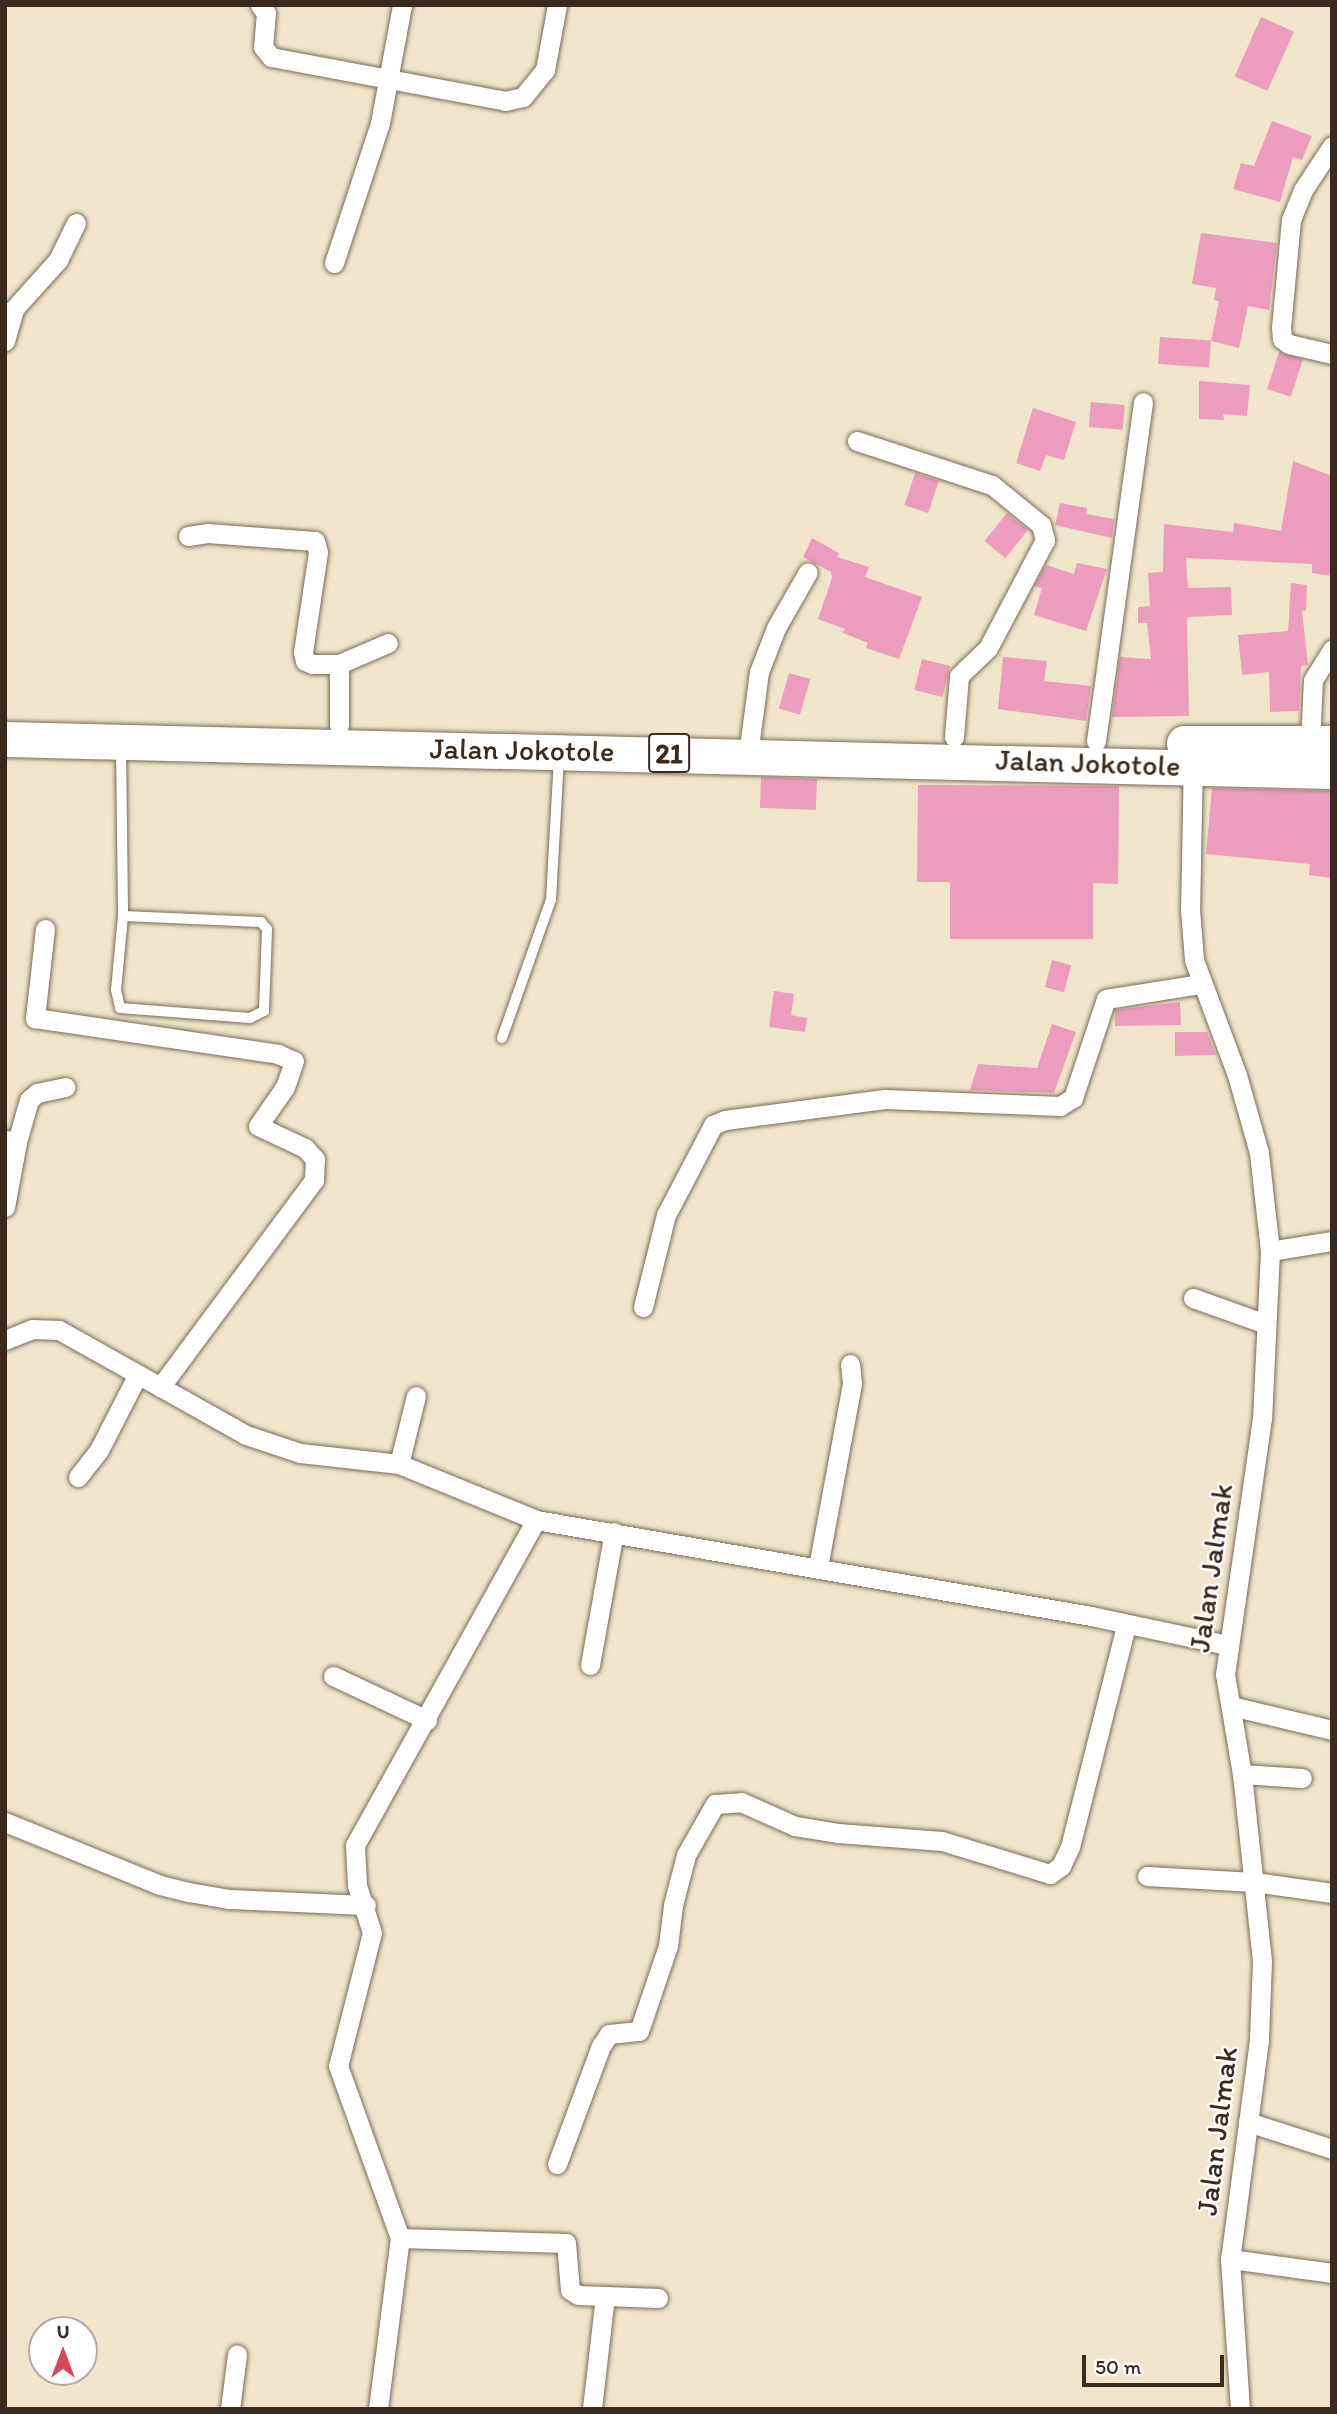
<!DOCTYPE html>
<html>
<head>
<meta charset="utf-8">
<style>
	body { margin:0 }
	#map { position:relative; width:1337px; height:2414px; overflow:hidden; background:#f0e5ca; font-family:Itim,sans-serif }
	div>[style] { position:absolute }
	.building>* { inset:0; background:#ec9dbe; transform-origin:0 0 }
	.roads { filter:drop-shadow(0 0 2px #7a6b5a) drop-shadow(0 0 2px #7a6b5a) }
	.lane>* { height:10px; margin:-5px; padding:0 5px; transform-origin:5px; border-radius:5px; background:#fff }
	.street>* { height:19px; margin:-9.5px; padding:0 9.5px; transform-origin:9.5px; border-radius:9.5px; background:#fff }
	.highway>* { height:35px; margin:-17.5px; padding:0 17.5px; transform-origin:17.5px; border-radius:17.5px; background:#fff }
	span { translate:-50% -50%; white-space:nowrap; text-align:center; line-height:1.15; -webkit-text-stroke:5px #fff; paint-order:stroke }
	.shield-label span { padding:2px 5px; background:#fff; border:2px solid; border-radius:5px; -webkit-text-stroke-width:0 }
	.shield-label { font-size:28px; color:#3b2a1e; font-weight:700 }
	.street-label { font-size:30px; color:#3b2a1e }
	.frame { position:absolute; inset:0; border:7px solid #3b2a1e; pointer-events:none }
	.north { position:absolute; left:28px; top:2316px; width:70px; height:70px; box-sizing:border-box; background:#fff; border:2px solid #b1aaa5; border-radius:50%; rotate:0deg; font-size:19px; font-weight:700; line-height:28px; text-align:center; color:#3b2a1e }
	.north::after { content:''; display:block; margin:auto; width:24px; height:32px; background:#d1495b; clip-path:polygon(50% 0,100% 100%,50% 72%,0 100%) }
	.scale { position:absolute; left:1082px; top:2355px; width:142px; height:32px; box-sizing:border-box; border:4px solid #3b2a1e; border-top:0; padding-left:9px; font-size:21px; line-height:24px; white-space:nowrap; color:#3b2a1e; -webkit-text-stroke:5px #fff; paint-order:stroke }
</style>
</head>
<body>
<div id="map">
	<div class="building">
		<div style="left:1261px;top:17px;width:36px;height:65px;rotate:24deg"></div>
		<div style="clip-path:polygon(1272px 121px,1312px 136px,1302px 160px,1293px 157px,1280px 202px,1233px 189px,1241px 163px,1254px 166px)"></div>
		<div style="clip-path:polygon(1201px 233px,1277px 243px,1269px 310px,1248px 306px,1239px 348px,1211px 341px,1219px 301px,1214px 300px,1216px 288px,1192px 284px)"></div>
		<div style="left:1160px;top:337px;width:51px;height:27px;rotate:4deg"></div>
		<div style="left:1279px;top:352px;width:25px;height:39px;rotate:18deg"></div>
		<div style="clip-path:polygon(1199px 381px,1250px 385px,1247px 416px,1223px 414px,1224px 420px,1199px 419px)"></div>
		<div style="left:1091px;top:402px;width:34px;height:25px;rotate:5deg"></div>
		<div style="clip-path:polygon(1033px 408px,1076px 422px,1064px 460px,1046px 455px,1040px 471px,1016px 463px)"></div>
		<div style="clip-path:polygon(1293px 461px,1332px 476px,1332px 576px,1312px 573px,1312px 564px,1186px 558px,1188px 588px,1231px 587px,1232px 615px,1187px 617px,1189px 716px,1112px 717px,1120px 657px,1151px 659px,1147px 623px,1138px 623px,1138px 607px,1150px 606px,1148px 573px,1163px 572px,1164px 524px,1233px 532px,1234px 523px,1281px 531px)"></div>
		<div style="left:915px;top:473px;width:25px;height:34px;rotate:18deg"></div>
		<div style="clip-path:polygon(1060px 503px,1087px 508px,1086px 514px,1114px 519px,1112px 538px,1055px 525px)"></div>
		<div style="left:1007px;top:513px;width:27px;height:36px;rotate:39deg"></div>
		<div style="clip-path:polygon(812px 538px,839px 553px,837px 557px,869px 567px,865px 577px,922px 597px,899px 659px,866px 648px,868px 643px,843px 633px,845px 629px,818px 619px,832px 578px,831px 572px,803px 557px)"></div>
		<div style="clip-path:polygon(1077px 563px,1107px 569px,1086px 631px,1034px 615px,1042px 588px,1034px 586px,1046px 565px,1074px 574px)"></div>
		<div style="clip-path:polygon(1291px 583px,1307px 585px,1306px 611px,1302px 610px,1308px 665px,1301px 666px,1299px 711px,1270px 712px,1269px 672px,1242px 675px,1238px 635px,1288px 631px)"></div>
		<div style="clip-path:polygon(1003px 657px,1047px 661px,1044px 681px,1091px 686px,1086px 721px,998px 709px)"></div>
		<div style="left:922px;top:659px;width:29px;height:32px;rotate:14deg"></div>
		<div style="left:789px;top:673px;width:22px;height:37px;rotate:16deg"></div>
		<div style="left:761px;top:777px;width:56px;height:31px;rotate:2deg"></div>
		<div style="clip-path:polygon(918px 785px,1119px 786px,1118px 884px,1093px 883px,1093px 939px,950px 939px,950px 882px,917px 882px)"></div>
		<div style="clip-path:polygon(1212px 788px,1332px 791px,1332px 878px,1309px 875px,1310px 864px,1206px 854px)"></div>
		<div style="left:1052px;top:960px;width:20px;height:28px;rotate:15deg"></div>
		<div style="clip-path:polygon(774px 991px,794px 994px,791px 1015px,807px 1018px,805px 1032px,769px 1027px)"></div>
		<div style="clip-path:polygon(1180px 1002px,1181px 1025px,1115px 1026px,1115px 1010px)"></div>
		<div style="clip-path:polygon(1052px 1024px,1076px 1032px,1054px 1093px,970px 1090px,978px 1064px,1037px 1068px)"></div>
		<div style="clip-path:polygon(1175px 1032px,1207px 1032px,1216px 1055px,1175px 1056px)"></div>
	</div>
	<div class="roads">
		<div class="lane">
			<div style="left:121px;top:746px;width:170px;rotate:89.3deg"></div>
			<div style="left:123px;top:916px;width:74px;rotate:95.4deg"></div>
			<div style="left:116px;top:990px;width:18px;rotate:77deg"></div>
			<div style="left:120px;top:1008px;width:130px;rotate:4.4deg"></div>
			<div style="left:250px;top:1018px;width:16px;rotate:-27deg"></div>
			<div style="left:264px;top:1011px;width:82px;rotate:-87.9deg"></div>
			<div style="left:267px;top:929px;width:9px;rotate:-131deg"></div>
			<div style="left:261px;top:922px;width:138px;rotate:-177.5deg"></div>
			<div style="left:502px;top:1038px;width:146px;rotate:-70.5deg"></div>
			<div style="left:551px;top:900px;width:142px;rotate:-86.8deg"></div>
		</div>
		<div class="street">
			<div style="left:260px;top:5px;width:10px;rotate:53deg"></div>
			<div style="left:266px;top:13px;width:34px;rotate:95deg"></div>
			<div style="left:263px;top:47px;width:13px;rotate:51deg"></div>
			<div style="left:271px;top:57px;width:238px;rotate:10.6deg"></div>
			<div style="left:505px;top:101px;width:18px;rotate:-13deg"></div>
			<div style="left:523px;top:97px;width:35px;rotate:-51deg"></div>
			<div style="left:545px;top:70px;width:66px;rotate:-79.5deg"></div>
			<div style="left:1332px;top:146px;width:53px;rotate:123.4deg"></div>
			<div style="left:1303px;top:190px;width:32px;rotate:112deg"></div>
			<div style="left:1291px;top:220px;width:107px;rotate:95.3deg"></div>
			<div style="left:1281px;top:327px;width:12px;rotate:85deg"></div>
			<div style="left:1282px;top:339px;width:9px;rotate:36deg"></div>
			<div style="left:1289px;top:344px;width:44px;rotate:13.1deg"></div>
			<div style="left:334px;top:263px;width:147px;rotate:-71.8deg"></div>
			<div style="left:380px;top:123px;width:120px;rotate:-79.4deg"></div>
			<div style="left:5px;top:341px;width:33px;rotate:-74deg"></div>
			<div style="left:14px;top:309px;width:66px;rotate:-48.1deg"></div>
			<div style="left:58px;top:260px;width:41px;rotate:-64.1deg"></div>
			<div style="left:857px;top:441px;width:142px;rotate:18.1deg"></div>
			<div style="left:992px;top:485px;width:63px;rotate:39.2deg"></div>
			<div style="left:1041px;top:525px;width:16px;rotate:75deg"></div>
			<div style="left:1045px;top:540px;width:122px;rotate:117.8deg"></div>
			<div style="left:988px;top:648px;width:40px;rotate:136deg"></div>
			<div style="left:959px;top:676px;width:61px;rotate:94.7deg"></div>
			<div style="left:188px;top:536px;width:19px;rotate:-9deg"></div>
			<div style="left:207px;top:533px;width:108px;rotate:4.2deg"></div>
			<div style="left:315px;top:541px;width:11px;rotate:75deg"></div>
			<div style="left:318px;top:552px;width:101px;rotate:98.5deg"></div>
			<div style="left:303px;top:652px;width:9px;rotate:77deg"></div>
			<div style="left:305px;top:661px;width:8px;rotate:23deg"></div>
			<div style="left:312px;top:664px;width:27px"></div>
			<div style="left:339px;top:664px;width:61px;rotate:90deg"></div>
			<div style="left:339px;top:664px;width:53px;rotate:-23.2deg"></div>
			<div style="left:1096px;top:741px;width:342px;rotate:-82.1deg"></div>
			<div style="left:1310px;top:743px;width:63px;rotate:-87.3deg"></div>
			<div style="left:1313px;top:680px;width:36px;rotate:-58deg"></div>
			<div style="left:748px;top:755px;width:84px;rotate:-82.5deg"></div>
			<div style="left:759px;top:672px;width:47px;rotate:-68.9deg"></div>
			<div style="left:776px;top:628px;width:64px;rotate:-60.3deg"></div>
			<div style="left:1193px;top:758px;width:151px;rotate:91.1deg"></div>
			<div style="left:1190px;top:909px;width:51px;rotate:85.5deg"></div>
			<div style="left:1194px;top:960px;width:123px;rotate:69.5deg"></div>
			<div style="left:1237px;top:1075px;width:81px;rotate:74.2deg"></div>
			<div style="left:1259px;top:1153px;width:99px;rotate:83.6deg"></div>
			<div style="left:1270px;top:1251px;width:167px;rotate:92.7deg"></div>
			<div style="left:1262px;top:1418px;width:259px;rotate:98.2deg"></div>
			<div style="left:1225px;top:1674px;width:101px;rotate:80.4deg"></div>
			<div style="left:1242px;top:1774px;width:188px;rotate:83.9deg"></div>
			<div style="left:1262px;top:1961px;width:79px;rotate:92.2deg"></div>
			<div style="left:1259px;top:2040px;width:221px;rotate:97.5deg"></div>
			<div style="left:1230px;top:2259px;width:150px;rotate:86.2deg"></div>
			<div style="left:45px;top:929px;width:90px;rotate:96.4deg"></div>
			<div style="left:35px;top:1018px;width:246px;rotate:8.4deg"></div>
			<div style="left:278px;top:1054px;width:17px;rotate:24deg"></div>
			<div style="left:294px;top:1061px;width:28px;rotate:109deg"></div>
			<div style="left:285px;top:1087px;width:47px;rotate:124.7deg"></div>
			<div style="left:258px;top:1126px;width:52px;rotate:25.1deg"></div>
			<div style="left:305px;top:1148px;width:15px;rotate:48deg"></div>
			<div style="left:315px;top:1159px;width:21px;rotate:93deg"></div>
			<div style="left:314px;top:1180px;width:258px;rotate:126.6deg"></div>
			<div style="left:17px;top:1142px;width:44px;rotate:-74.1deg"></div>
			<div style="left:29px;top:1100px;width:11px;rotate:-41deg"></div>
			<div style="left:37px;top:1093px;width:29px;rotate:-12deg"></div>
			<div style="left:5px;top:1207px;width:66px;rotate:-79.5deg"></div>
			<div style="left:17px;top:1142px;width:11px;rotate:-170deg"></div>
			<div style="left:1270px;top:1251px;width:63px;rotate:-9.2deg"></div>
			<div style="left:1193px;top:1298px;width:77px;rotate:19.6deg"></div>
			<div style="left:643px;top:1307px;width:95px;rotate:-76deg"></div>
			<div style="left:666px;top:1215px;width:102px;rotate:-62.4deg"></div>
			<div style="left:713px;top:1125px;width:13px;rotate:-23deg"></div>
			<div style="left:725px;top:1120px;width:161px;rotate:-7.5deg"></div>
			<div style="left:885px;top:1099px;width:175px;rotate:2.3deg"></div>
			<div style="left:1060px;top:1106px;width:15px;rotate:-32deg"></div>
			<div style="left:1073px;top:1098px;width:104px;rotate:-71.6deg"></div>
			<div style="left:1106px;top:999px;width:96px;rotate:-9deg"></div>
			<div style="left:5px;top:1340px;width:29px;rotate:-22deg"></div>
			<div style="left:32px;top:1329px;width:27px;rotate:2deg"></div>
			<div style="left:59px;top:1330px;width:214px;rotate:29.3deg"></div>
			<div style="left:246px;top:1435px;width:57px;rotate:18.4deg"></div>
			<div style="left:300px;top:1453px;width:100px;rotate:6.3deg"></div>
			<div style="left:399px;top:1464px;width:148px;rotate:22.2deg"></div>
			<div style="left:536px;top:1520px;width:563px;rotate:9.81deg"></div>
			<div style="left:1091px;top:1616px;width:140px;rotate:12deg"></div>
			<div style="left:399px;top:1464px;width:70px;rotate:-76deg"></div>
			<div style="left:78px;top:1477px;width:34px;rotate:-52deg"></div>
			<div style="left:99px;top:1450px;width:85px;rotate:-62.8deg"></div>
			<div style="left:818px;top:1567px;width:187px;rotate:-79.5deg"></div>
			<div style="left:852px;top:1383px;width:19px;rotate:-96deg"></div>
			<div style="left:590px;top:1665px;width:135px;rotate:-79.8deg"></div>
			<div style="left:333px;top:1676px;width:104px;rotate:25.1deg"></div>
			<div style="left:1231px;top:1706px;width:104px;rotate:13.4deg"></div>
			<div style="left:1242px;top:1774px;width:60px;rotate:3.8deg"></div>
			<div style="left:5px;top:1822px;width:167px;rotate:22.1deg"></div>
			<div style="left:160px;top:1885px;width:30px;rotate:14deg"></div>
			<div style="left:189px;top:1892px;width:41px;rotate:9.9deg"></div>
			<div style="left:229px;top:1899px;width:137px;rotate:2.5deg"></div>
			<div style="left:1147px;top:1876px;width:107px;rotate:3.2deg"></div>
			<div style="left:1254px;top:1882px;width:79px;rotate:8deg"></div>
			<div style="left:1248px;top:2122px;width:88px;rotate:17.8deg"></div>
			<div style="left:557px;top:2164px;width:126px;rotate:-69.6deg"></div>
			<div style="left:601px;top:2046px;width:14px;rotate:-56deg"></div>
			<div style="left:609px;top:2034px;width:30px;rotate:-6deg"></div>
			<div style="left:639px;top:2031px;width:90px;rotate:-71.2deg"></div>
			<div style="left:668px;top:1946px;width:41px;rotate:-83deg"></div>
			<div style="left:673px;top:1905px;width:52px;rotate:-75.4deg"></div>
			<div style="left:686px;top:1855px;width:59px;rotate:-60.4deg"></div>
			<div style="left:715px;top:1804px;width:26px;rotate:-4deg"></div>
			<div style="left:741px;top:1802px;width:59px;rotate:24deg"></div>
			<div style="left:795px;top:1826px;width:44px;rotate:9.2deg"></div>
			<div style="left:838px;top:1833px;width:104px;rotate:4.4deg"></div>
			<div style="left:942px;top:1841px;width:113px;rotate:17deg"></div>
			<div style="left:1050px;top:1874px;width:14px;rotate:-36deg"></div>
			<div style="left:1061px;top:1866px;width:21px;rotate:-65deg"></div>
			<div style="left:1070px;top:1847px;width:229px;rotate:-75.8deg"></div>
			<div style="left:400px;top:2238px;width:166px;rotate:1.7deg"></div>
			<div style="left:566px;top:2243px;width:47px;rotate:85.1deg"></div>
			<div style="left:570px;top:2290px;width:9px;rotate:32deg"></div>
			<div style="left:578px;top:2295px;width:27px;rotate:2deg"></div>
			<div style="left:605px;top:2296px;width:114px;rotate:96.6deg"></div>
			<div style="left:1230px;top:2259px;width:103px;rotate:7.8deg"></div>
			<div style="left:605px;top:2296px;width:53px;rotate:2.2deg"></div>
			<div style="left:230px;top:2409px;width:55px;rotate:-82.7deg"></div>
			<div style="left:378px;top:2409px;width:172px;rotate:-82.7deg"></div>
			<div style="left:400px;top:2238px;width:183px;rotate:-109.8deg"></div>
			<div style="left:338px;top:2066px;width:137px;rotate:-75.7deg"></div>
			<div style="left:372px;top:1933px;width:50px;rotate:-107.4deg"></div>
			<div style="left:357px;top:1885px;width:40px;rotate:-92.9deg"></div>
			<div style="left:355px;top:1845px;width:372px;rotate:-60.9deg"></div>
		</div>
		<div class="highway">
			<div style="left:5px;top:739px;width:1327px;rotate:1.38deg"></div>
			<div style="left:1184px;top:743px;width:148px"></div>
		</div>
	</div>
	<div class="shield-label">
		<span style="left:669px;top:753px">21</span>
	</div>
	<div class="street-label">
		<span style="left:522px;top:750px;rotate:1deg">Jalan Jokotole</span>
		<span style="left:1088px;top:763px;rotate:2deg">Jalan Jokotole</span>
		<span style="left:1211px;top:1568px;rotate:-82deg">Jalan Jalmak</span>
		<span style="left:1217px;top:2131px;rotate:-83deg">Jalan Jalmak</span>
	</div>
	<div class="frame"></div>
	<div class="north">U</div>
	<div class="scale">50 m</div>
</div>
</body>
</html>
